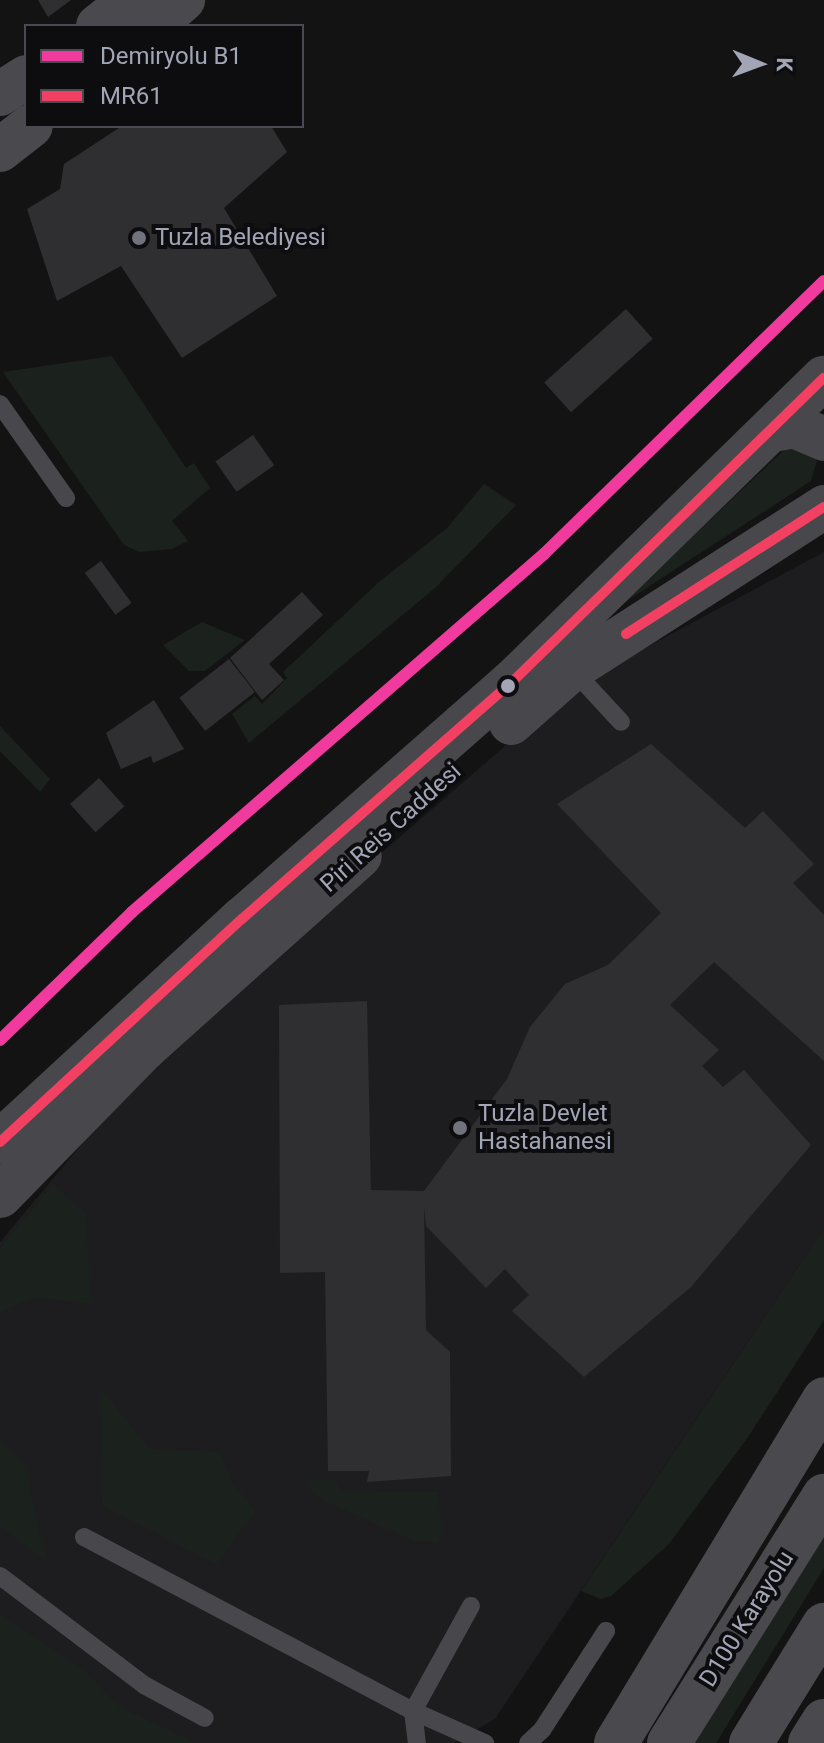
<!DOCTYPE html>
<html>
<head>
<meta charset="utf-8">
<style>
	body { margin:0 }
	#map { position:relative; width:824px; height:1743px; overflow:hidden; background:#131313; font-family:Roboto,sans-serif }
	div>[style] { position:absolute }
	.built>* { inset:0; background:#1d1d1f }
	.green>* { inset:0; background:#1b221d }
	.building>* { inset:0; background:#2f2f31; transform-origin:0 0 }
	.service>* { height:18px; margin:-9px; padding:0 9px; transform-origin:9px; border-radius:9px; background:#47474c }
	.tertiary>* { height:44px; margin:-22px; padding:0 22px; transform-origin:22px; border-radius:22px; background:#47474c }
	.primary>* { height:44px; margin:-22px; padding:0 22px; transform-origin:22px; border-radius:22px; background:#49494e }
	.trunk>* { height:44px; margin:-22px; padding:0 22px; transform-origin:22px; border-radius:22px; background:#49494e }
	.bus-1>* { height:10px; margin:-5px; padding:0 5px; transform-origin:5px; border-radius:5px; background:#f24062 }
	.rail-1>* { height:12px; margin:-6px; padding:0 6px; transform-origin:6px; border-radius:6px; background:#f13a9d }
	.dots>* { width:22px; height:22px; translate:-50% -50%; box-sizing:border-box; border:4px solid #0d0d0f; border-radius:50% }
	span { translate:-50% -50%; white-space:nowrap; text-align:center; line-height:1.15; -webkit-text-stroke:8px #0d0d0f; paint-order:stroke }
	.poi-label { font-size:24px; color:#a2a5b6 }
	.left { translate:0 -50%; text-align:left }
	.street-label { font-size:24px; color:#a2a5b6 }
	.legend { position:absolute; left:24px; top:24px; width:280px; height:104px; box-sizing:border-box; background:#0d0d0f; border:2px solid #494a52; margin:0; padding:10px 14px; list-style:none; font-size:24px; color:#a2a5b6 }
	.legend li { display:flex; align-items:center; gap:16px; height:40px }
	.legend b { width:40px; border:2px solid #494a52 }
	.north { position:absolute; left:720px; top:24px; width:80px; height:80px; -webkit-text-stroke:6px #0d0d0f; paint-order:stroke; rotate:91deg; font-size:22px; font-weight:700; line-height:32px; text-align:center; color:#a2a5b6 }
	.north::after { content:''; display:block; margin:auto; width:28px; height:36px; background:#a2a5b6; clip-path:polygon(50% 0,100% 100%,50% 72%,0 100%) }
</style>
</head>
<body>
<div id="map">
	<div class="built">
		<div style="clip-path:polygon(824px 552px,824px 1228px,495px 1719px,454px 1743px,0 1743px,0 1242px,179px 1028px,505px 746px,619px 662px)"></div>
	</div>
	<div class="green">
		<div style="clip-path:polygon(112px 356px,186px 468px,194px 463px,210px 488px,172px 521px,188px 541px,172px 549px,139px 552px,124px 545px,3px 372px)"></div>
		<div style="clip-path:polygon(788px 446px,806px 447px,817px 461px,811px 481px,622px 604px)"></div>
		<div style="clip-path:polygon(484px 484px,516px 505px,435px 588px,249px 743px,232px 714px,255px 696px,262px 704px,287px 678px,283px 672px,379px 582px,447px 528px)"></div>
		<div style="clip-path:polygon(202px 622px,245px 640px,205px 671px,189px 671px,163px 645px)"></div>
		<div style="clip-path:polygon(0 726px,50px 779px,40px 792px,0 751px)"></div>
		<div style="clip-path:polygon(53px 1184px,86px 1214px,91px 1304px,33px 1297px,0 1312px,0 1248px)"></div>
		<div style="clip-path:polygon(824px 1228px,824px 1320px,748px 1437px,669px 1544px,611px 1596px,601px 1599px,581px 1591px)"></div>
		<div style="clip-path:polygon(101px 1389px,149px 1449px,220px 1452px,232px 1482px,255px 1511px,216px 1564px,103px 1506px)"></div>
		<div style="clip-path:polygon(0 1441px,25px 1466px,46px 1561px,0 1526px)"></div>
		<div style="clip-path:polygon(309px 1479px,335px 1480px,341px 1491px,438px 1492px,442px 1531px,438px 1542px,415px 1541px,327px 1502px,310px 1489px)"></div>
		<div style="clip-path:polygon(824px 1529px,824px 1568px,716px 1743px,692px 1743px)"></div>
		<div style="clip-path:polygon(0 1615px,88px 1674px,120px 1707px,195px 1743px,0 1743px)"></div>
	</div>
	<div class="building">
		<div style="clip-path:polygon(38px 0,71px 0,48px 17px)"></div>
		<div style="clip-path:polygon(122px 126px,271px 126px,287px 152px,224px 208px,277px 296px,182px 358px,121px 266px,57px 301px,27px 209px,60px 189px,64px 164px)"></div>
		<div style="left:626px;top:309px;width:40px;height:110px;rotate:48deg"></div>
		<div style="left:253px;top:435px;width:37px;height:46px;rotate:55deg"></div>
		<div style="left:101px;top:561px;width:52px;height:20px;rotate:54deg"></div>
		<div style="clip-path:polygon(302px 592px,323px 615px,269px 664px,284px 680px,262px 700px,230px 658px)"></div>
		<div style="left:229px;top:659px;width:42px;height:63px;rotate:52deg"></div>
		<div style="clip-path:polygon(154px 700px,184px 749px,153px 763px,151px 756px,121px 769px,106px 733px)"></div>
		<div style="clip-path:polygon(651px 744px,745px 828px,763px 811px,814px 864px,793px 883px,824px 915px,824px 1061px,714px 962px,670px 1005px,719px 1050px,702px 1066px,723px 1087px,744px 1070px,811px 1145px,691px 1287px,584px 1377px,512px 1311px,529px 1295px,505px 1269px,486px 1288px,426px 1226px,424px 1206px,426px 1330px,450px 1352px,451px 1476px,367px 1482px,369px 1471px,328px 1471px,325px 1272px,280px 1273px,279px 1005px,367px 1001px,371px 1190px,424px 1191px,507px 1079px,530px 1027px,565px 984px,608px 965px,661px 913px,557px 804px)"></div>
		<div style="left:99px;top:778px;width:38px;height:39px;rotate:48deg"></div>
	</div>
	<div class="service">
		<div style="left:0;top:404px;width:115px;rotate:54.9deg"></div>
		<div style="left:572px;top:669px;width:72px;rotate:47.2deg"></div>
		<div style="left:84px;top:1537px;width:372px;rotate:27.9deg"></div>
		<div style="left:413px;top:1711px;width:32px;rotate:83deg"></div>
		<div style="left:0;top:1576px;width:181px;rotate:37.1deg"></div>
		<div style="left:144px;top:1685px;width:69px;rotate:28.4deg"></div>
		<div style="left:471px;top:1606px;width:120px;rotate:118.9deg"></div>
		<div style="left:413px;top:1711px;width:79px;rotate:24deg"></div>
		<div style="left:528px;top:1743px;width:19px;rotate:-43deg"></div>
		<div style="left:542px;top:1730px;width:118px;rotate:-57.1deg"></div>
	</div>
	<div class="tertiary">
		<div style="left:774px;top:430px;width:20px;rotate:-11deg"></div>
		<div style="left:794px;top:426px;width:33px;rotate:23deg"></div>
		<div style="left:511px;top:723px;width:81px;rotate:-41.5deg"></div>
		<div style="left:572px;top:669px;width:300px;rotate:-32.7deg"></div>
		<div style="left:0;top:1142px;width:329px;rotate:-42.7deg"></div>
		<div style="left:242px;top:919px;width:358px;rotate:-41.3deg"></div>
		<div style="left:511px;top:683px;width:437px;rotate:-44.3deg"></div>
		<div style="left:0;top:1196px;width:207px;rotate:-45.6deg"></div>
		<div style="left:145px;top:1048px;width:288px;rotate:-41.8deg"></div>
	</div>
	<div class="primary">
		<div style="left:98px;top:26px;width:42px;rotate:-38.2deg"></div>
		<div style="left:153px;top:26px;width:40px;rotate:-41deg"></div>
		<div style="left:0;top:94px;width:31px;rotate:-33deg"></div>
		<div style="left:0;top:150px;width:39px;rotate:-38deg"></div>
	</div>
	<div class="trunk">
		<div style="left:616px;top:1743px;width:402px;rotate:-58.8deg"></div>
		<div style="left:669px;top:1743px;width:292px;rotate:-57.9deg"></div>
		<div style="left:751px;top:1743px;width:139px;rotate:-58.3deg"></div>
		<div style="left:810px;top:1743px;width:26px;rotate:-58deg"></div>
	</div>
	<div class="bus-1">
		<div style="left:626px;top:634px;width:235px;rotate:-32.7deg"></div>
		<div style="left:0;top:1142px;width:329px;rotate:-42.7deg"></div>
		<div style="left:242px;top:919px;width:358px;rotate:-41.3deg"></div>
		<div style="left:511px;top:683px;width:437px;rotate:-44.3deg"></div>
	</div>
	<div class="rail-1">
		<div style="left:0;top:1040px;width:184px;rotate:-44.1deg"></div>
		<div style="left:132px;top:912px;width:546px;rotate:-40.99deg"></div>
		<div style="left:544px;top:554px;width:391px;rotate:-44.3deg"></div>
	</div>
	<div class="dots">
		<div style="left:139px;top:238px;background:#70727d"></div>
		<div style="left:508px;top:686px;background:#a2a5b6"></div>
		<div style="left:460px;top:1128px;background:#70727d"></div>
	</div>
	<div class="poi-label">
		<span class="left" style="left:155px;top:238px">Tuzla Belediyesi</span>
		<span class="left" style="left:478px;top:1128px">Tuzla Devlet<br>Hastahanesi</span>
	</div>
	<div class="street-label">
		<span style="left:391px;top:828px;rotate:-42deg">Piri Reis Caddesi</span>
		<span style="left:747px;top:1619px;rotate:-58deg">D100 Karayolu</span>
	</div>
	<ul class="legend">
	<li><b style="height:10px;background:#f13a9d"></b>Demiryolu B1</li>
	<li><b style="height:10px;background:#f24062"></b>MR61</li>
	</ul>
	<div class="north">K</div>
</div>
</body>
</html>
